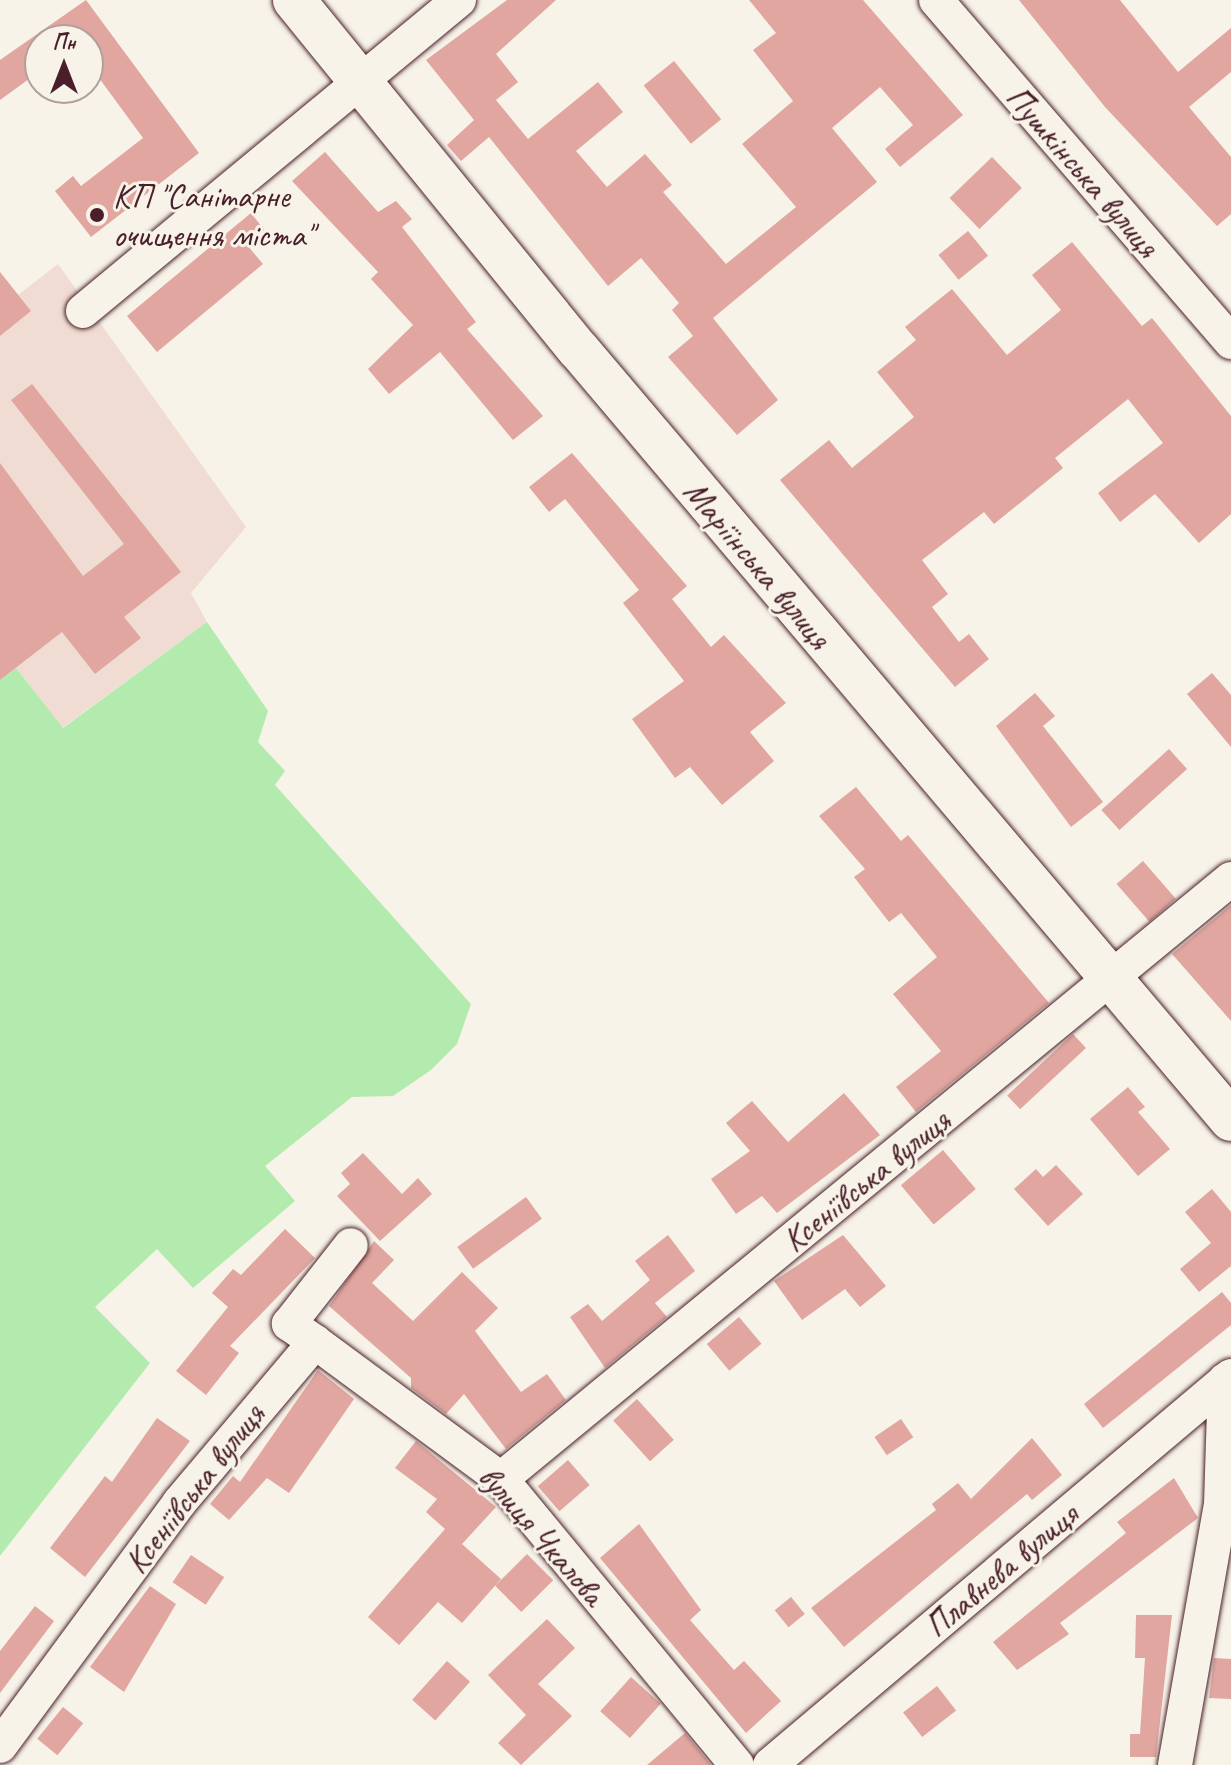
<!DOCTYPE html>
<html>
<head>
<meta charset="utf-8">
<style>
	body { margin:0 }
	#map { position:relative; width:1231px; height:1765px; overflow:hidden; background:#f7f3e8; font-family:Caveat,sans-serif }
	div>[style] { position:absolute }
	.built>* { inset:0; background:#f0dcd2 }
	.green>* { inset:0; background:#b3ebae }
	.building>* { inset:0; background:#e0a69f; transform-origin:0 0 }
	.roads { filter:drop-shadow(0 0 2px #4a1f2b) drop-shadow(0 0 2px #4a1f2b) }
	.minor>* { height:34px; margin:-17px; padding:0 17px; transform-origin:17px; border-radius:17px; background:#f7f3e8 }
	.major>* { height:42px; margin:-21px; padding:0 21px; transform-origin:21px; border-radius:21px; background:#f7f3e8 }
	.dots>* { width:22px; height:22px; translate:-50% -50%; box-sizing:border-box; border:4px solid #f7f3e8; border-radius:50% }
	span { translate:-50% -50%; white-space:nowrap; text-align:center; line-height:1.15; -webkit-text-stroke:6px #f7f3e8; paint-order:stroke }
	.street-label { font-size:34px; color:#4a1f2b }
	.poi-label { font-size:34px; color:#4a1f2b }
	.left { translate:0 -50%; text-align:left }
	.north { position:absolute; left:24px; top:24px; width:80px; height:80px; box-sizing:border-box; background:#f7f3e8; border:2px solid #b29e9c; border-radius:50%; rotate:0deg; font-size:22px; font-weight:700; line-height:32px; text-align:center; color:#4a1f2b }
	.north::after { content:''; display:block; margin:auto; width:28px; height:36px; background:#4a1f2b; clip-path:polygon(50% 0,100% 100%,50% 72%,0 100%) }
</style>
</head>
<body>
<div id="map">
	<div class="built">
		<div style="clip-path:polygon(58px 264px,246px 527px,191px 593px,207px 622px,62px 728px,16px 668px,0 680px,0 272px,18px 295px)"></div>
	</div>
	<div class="green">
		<div style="clip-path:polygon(207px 622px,268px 711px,258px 742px,285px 771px,275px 785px,471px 1004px,457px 1044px,431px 1070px,393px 1096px,352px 1097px,265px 1166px,295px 1201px,193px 1288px,157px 1249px,95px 1307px,150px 1363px,0 1556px,0 680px,16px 668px,63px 728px)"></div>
	</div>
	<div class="building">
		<div style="clip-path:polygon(86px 0,199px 153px,91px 237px,55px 191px,73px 176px,81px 186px,143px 138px,88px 63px,88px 40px,40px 40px,40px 71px,0 100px,0 60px)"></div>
		<div style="clip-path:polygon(507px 0,556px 0,496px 54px,518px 82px,496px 100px,528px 139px,598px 82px,623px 112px,576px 151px,607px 187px,645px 154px,672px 185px,663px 192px,726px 264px,796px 207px,742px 144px,793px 101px,753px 50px,776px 33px,749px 0,863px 0,963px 115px,900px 167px,885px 149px,913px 125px,880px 87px,832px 128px,877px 182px,713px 318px,778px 400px,737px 435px,668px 357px,693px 336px,672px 310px,679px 303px,641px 258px,608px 286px,489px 137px,461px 161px,447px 145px,474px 120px,426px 60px)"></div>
		<div style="clip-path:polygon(1019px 0,1120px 0,1178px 72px,1231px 28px,1231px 72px,1189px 107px,1231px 157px,1231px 214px,1217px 226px,1105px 107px)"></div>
		<div style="left:674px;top:61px;width:75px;height:39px;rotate:51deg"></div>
		<div style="clip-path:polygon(325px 152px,378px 212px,396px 201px,412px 219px,402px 227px,476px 322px,467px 329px,543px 416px,513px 440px,440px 352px,389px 394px,368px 369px,413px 325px,371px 279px,378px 272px,292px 181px)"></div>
		<div style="left:992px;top:157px;width:43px;height:59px;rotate:46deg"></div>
		<div style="clip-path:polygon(251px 213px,265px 231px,247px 245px,263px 264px,157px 352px,127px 316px)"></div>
		<div style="left:968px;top:231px;width:32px;height:38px;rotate:51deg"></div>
		<div style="clip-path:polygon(1072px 242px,1142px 326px,1152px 318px,1231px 416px,1231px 514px,1199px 543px,1155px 494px,1120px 522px,1098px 493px,1163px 443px,1128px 399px,1055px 458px,1063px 468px,994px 524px,984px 512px,922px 560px,948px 594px,932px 607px,959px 642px,969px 634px,989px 659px,955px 687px,780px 480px,829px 440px,852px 468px,914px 417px,877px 372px,916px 340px,905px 327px,952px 289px,1007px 355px,1061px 310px,1032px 275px)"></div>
		<div style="clip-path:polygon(0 272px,31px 311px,0 336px)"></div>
		<div style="clip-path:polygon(32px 384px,181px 572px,124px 617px,141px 638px,95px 674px,62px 632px,0 680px,0 463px,83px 576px,124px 544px,11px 400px)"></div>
		<div style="clip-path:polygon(572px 453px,687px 586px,672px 599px,711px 647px,724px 635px,786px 703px,750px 732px,774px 761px,722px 805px,690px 767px,675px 778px,632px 719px,684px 681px,623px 603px,639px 590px,565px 499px,549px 512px,529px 487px)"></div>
		<div style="clip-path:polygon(1212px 673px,1231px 695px,1231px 747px,1187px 694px)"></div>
		<div style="clip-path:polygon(1035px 693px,1055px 716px,1043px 726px,1103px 802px,1071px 827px,996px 726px)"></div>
		<div style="left:1169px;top:749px;width:27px;height:91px;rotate:48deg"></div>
		<div style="clip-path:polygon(856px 787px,901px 841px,908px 835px,1049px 1003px,916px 1112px,896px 1087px,941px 1051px,893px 994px,937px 957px,901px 913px,889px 922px,854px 877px,865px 869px,819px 816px)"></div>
		<div style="left:1143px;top:861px;width:50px;height:35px;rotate:49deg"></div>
		<div style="clip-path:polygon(1231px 905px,1231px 1021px,1172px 954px)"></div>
		<div style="left:1073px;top:1034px;width:19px;height:90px;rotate:47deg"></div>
		<div style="clip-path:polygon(1128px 1087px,1145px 1107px,1138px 1112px,1170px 1149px,1138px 1176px,1090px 1119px)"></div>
		<div style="clip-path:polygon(844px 1093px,880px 1135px,777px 1213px,762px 1196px,736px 1214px,711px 1179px,750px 1151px,726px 1123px,752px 1101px,788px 1142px)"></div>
		<div style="left:943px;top:1150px;width:51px;height:55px;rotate:50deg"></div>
		<div style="clip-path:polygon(363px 1153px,402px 1194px,418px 1178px,432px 1194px,380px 1241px,337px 1196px,350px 1184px,341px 1173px)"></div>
		<div style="clip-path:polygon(1056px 1165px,1083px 1194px,1048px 1226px,1014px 1189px,1036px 1169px,1043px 1177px)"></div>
		<div style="clip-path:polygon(1212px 1189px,1231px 1212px,1231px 1266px,1199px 1292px,1180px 1269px,1211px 1243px,1185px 1212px)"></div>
		<div style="left:526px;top:1197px;width:27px;height:85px;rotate:54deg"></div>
		<div style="clip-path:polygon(285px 1229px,315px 1258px,230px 1346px,239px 1353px,206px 1395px,176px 1371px,228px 1307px,212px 1293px,233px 1269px,241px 1275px)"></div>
		<div style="clip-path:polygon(668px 1235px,695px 1271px,655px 1303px,667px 1317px,605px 1368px,570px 1317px,588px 1304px,602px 1321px,650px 1280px,635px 1261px)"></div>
		<div style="clip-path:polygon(843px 1235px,886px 1286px,860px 1307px,845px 1289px,802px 1320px,774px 1281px)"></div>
		<div style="clip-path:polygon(374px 1241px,394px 1260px,372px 1283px,413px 1321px,462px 1272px,498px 1308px,475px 1331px,521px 1392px,547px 1374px,566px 1400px,506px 1449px,464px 1394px,446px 1414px,411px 1388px,411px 1378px,329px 1306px)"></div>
		<div style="clip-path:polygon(1222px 1292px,1231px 1303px,1231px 1325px,1103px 1428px,1084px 1404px)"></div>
		<div style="left:739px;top:1317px;width:35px;height:42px;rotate:50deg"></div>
		<div style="clip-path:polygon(318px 1370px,354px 1399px,289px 1493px,267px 1478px,229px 1520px,210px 1504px,233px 1476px,240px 1482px)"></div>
		<div style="left:637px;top:1399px;width:55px;height:32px;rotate:48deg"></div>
		<div style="clip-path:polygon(157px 1418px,190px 1441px,85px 1577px,50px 1548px,105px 1476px,112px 1482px)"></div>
		<div style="left:901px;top:1419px;width:22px;height:32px;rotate:56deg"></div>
		<div style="clip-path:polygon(1032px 1438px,1062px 1475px,1032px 1500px,1027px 1494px,844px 1647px,811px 1608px,936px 1510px,932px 1504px,958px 1483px,971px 1499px)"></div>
		<div style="clip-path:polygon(416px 1441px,496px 1507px,462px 1544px,501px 1579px,462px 1623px,438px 1602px,399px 1645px,368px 1617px,445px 1529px,426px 1512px,437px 1499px,395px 1468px)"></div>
		<div style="left:568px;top:1460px;width:33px;height:40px;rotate:49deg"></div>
		<div style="clip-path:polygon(1174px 1478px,1198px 1518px,1060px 1623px,1069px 1634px,1017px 1670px,993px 1642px,1126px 1533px,1117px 1522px)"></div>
		<div style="clip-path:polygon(639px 1524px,701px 1610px,690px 1620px,734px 1670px,744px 1661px,781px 1701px,746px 1733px,600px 1558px)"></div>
		<div style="left:527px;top:1554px;width:37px;height:45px;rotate:45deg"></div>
		<div style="left:191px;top:1555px;width:40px;height:33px;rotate:34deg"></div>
		<div style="clip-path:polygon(150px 1586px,176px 1604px,124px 1692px,90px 1667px)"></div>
		<div style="left:791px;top:1597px;width:22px;height:21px;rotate:51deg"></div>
		<div style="clip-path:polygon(35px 1606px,54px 1621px,0 1693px,0 1651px)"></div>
		<div style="clip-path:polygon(1136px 1615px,1172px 1615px,1156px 1757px,1130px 1757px,1130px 1734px,1140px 1734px,1145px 1658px,1135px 1658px)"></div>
		<div style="clip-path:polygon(547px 1619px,575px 1648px,538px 1684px,572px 1716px,521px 1765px,498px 1743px,526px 1715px,488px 1675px)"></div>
		<div style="clip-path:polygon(1214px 1658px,1231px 1659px,1231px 1699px,1209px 1698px)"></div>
		<div style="left:447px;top:1661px;width:31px;height:52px;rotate:42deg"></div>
		<div style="left:631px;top:1677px;width:40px;height:46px;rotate:42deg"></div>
		<div style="left:937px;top:1686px;width:31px;height:43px;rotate:52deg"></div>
		<div style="left:63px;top:1707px;width:26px;height:41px;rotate:39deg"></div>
		<div style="clip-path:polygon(685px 1733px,711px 1765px,647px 1765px)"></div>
	</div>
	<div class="roads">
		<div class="minor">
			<div style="left:936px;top:0;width:452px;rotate:49.2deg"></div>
			<div style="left:83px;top:311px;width:488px;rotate:-39.6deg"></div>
			<div style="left:315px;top:1342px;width:231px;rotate:36.4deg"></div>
			<div style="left:501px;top:1479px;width:371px;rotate:50.5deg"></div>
			<div style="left:501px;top:1479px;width:945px;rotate:-39.42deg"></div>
			<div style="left:0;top:1746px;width:302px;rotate:-53.6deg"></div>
			<div style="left:179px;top:1503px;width:211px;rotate:-49.8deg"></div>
			<div style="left:315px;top:1342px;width:32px;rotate:-145deg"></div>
			<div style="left:289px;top:1324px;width:100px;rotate:-51.9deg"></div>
			<div style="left:770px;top:1765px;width:603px;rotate:-40.16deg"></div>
			<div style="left:1175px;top:1765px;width:264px;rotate:-80deg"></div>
			<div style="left:1221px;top:1505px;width:125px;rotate:-88.2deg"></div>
		</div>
		<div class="major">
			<div style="left:294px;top:0;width:450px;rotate:50.9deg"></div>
			<div style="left:578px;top:349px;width:1010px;rotate:49.74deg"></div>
		</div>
	</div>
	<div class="dots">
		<div style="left:97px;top:215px;background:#4a1f2b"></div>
	</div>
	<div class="street-label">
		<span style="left:1083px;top:171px;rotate:49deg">Пушкінська вулиця</span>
		<span style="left:758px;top:564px;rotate:50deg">Маріїнська вулиця</span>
		<span style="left:866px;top:1180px;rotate:-39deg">Ксеніївська вулиця</span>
		<span style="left:194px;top:1488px;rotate:-52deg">Ксеніївська вулиця</span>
		<span style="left:542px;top:1535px;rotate:49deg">вулиця Чкалова</span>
		<span style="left:1001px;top:1570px;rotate:-40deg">Плавнева вулиця</span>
	</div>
	<div class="poi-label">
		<span class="left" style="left:113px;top:215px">КП "Санітарне<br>очищення міста"</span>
	</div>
	<div class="north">Пн</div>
</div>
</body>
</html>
